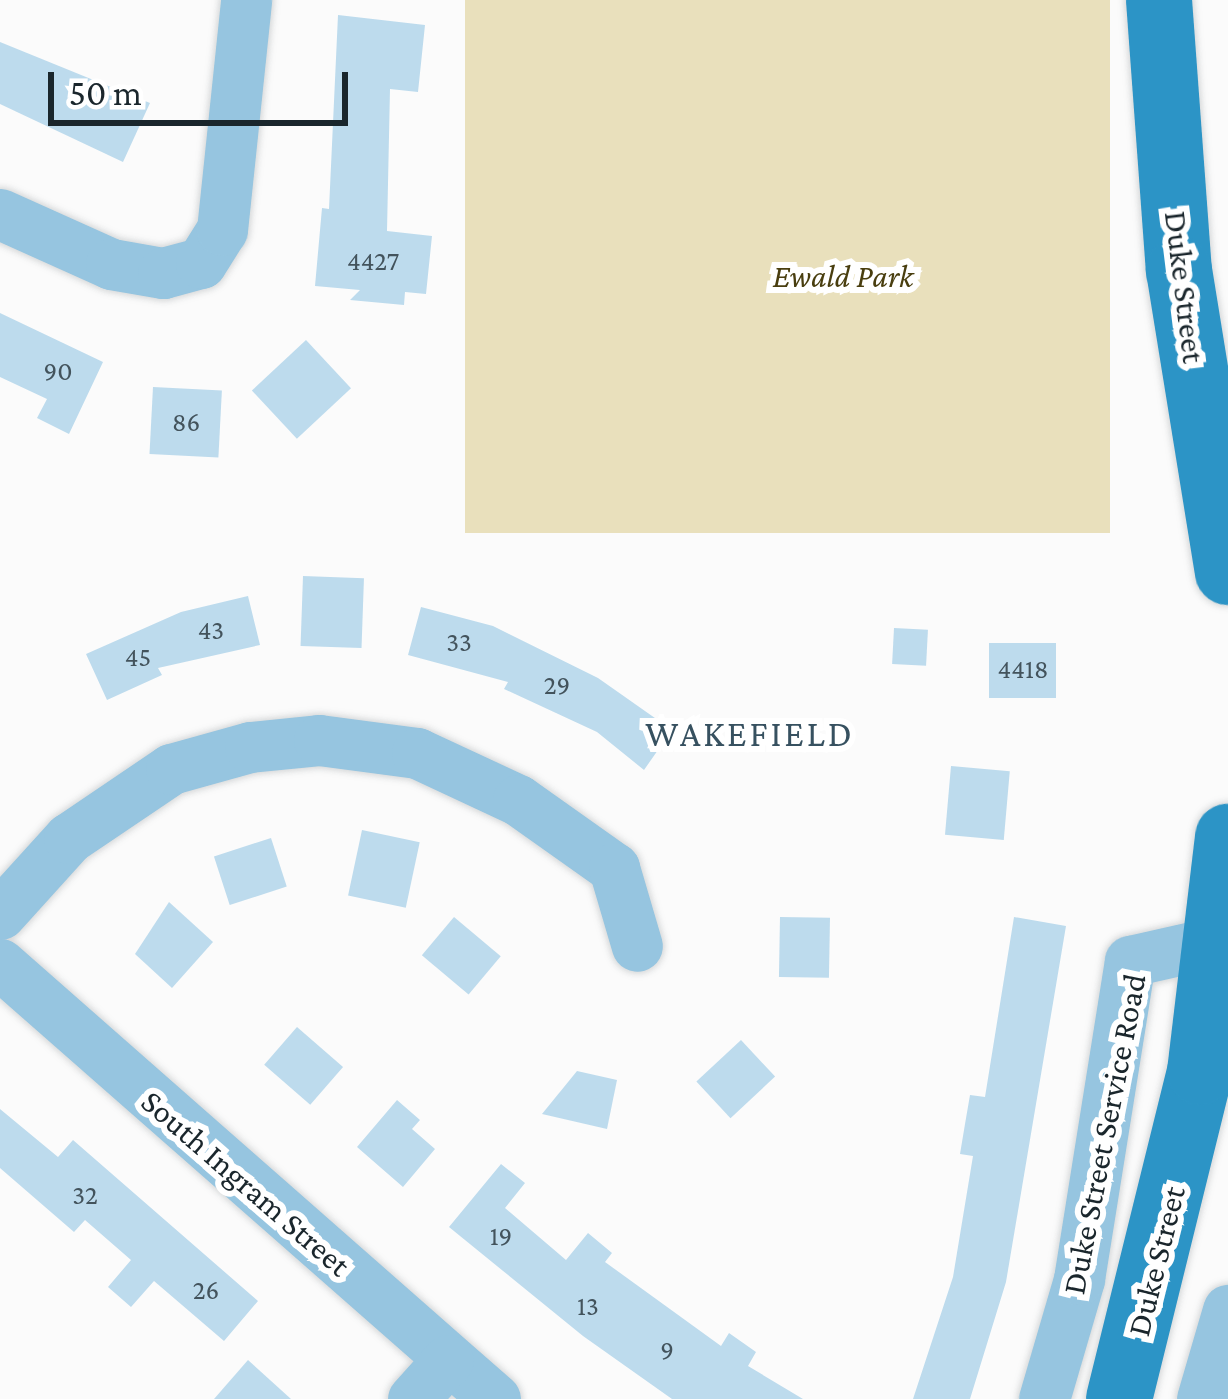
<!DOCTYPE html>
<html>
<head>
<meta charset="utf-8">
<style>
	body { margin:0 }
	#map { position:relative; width:1228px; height:1399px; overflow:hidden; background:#fbfbfb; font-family:"Crimson Pro",serif }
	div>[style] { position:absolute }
	.green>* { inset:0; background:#e9e0bc; transform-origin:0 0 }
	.building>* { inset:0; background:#bddbed; transform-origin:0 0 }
	.roads { filter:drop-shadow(0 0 3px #d7d9da) drop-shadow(0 0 3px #d7d9da) }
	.minor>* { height:51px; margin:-25.5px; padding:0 25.5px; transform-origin:25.5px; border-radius:25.5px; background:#96c5e0 }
	.major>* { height:66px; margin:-33px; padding:0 33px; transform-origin:33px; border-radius:33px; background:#2c94c6 }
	span { translate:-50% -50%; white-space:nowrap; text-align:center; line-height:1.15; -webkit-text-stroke:12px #fff; paint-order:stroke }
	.number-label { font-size:27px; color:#43535c }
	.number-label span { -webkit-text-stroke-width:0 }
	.park-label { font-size:33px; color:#493e0f; font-style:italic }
	.street-label { font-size:33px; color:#1a262c }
	.neighbourhood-label { font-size:36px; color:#375160; letter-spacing:3px }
	.scale { position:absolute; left:48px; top:72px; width:300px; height:54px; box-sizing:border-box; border:6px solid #1a262c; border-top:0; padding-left:15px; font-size:36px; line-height:42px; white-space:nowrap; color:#1a262c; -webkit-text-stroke:9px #fff; paint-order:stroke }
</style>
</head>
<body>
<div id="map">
	<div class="green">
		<div style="left:465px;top:0;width:645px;height:533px"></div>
	</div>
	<div class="building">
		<div style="clip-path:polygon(338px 15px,425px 25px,418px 92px,390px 89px,387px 231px,432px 236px,426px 294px,405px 292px,404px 305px,350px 300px,360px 290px,315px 286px,322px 208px,329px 209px)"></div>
		<div style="clip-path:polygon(0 42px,150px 103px,123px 162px,0 104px)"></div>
		<div style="clip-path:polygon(0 313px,103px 362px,69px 434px,37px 418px,47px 399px,0 377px)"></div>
		<div style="left:306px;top:340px;width:66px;height:74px;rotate:47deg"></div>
		<div style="left:153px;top:387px;width:69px;height:67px;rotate:3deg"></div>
		<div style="left:303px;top:576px;width:61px;height:70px;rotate:2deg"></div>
		<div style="clip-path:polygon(248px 596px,260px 645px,158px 668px,162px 675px,107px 700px,86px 654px,181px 612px)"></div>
		<div style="clip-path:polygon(421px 607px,493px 626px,598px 678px,672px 730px,644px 770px,597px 732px,504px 689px,508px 682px,408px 655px)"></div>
		<div style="left:894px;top:628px;width:34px;height:36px;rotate:3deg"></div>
		<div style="left:989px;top:643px;width:67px;height:55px"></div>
		<div style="left:951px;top:766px;width:59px;height:69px;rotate:5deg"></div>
		<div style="left:362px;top:830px;width:59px;height:67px;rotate:12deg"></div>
		<div style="left:271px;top:838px;width:51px;height:60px;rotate:72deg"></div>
		<div style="clip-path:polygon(169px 902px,213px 942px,172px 988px,135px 954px)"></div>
		<div style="left:454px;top:917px;width:61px;height:50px;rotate:40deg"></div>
		<div style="left:780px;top:917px;width:50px;height:60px;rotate:1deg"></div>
		<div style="clip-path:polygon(1014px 917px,1066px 926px,1006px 1282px,970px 1399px,913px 1399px,953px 1277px,973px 1156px,960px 1154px,965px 1124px,970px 1095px,985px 1097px)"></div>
		<div style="left:297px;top:1027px;width:61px;height:50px;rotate:41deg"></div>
		<div style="left:741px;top:1040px;width:50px;height:61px;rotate:47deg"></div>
		<div style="clip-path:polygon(577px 1071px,617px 1080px,607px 1129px,542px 1114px)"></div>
		<div style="clip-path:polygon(397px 1100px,420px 1120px,412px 1129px,435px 1149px,403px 1187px,357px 1147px)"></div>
		<div style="clip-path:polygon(0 1109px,58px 1157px,73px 1140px,258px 1301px,224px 1341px,154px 1281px,131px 1307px,108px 1287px,131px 1260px,85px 1220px,74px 1232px,0 1168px)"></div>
		<div style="clip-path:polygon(501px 1164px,525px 1183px,505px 1208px,566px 1260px,588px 1233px,612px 1253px,605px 1262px,721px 1346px,729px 1333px,756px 1352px,748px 1366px,803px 1399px,672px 1399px,583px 1336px,449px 1227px)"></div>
		<div style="clip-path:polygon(248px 1360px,291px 1399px,214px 1399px)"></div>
	</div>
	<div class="roads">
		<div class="minor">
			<div style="left:0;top:214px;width:122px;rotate:24.2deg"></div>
			<div style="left:111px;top:264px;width:53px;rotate:9.8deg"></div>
			<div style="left:163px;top:273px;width:39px;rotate:-15deg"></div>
			<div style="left:201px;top:263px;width:39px;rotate:-58deg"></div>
			<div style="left:222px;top:230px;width:231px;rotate:-84deg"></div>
			<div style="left:0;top:914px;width:103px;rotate:-47.8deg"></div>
			<div style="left:69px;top:838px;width:123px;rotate:-34.1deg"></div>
			<div style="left:171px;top:769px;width:82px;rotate:-15.6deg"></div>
			<div style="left:250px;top:747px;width:69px;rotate:-5.8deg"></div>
			<div style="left:319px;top:740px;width:99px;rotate:7.6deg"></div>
			<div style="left:417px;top:753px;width:111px;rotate:25deg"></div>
			<div style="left:518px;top:800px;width:118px;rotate:35.3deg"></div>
			<div style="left:614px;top:868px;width:81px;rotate:73.6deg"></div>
			<div style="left:0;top:964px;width:659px;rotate:41.31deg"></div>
			<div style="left:413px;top:1399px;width:52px;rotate:-48.1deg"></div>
			<div style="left:1044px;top:1399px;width:125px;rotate:-73.7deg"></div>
			<div style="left:1079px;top:1279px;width:322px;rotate:-80.9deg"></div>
			<div style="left:1130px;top:961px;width:100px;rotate:-12.7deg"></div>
			<div style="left:1202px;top:1399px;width:93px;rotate:-73.7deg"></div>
		</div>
		<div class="major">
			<div style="left:1159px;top:0;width:271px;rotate:85.8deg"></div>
			<div style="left:1179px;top:270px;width:306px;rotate:80.8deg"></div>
			<div style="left:1119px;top:1399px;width:337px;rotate:-76.1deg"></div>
			<div style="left:1200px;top:1072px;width:237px;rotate:-83.2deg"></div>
		</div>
	</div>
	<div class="number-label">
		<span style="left:373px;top:262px">4427</span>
		<span style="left:58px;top:372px">90</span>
		<span style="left:186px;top:423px">86</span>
		<span style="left:211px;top:631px">43</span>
		<span style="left:459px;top:643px">33</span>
		<span style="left:138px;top:658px">45</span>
		<span style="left:1023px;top:670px">4418</span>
		<span style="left:557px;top:686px">29</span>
		<span style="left:85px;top:1196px">32</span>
		<span style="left:501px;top:1237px">19</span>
		<span style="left:206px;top:1291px">26</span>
		<span style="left:588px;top:1307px">13</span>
		<span style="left:667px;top:1351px">9</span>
	</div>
	<div class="park-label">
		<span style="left:843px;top:276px">Ewald Park</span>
	</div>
	<div class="street-label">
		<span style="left:1185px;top:287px;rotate:83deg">Duke Street</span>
		<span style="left:1104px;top:1134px;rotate:-79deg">Duke Street Service Road</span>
		<span style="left:246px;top:1183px;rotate:41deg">South Ingram Street</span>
		<span style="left:1156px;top:1261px;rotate:-76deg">Duke Street</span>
	</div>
	<div class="neighbourhood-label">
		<span style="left:750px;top:735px">WAKEFIELD</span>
	</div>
	<div class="scale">50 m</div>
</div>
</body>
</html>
